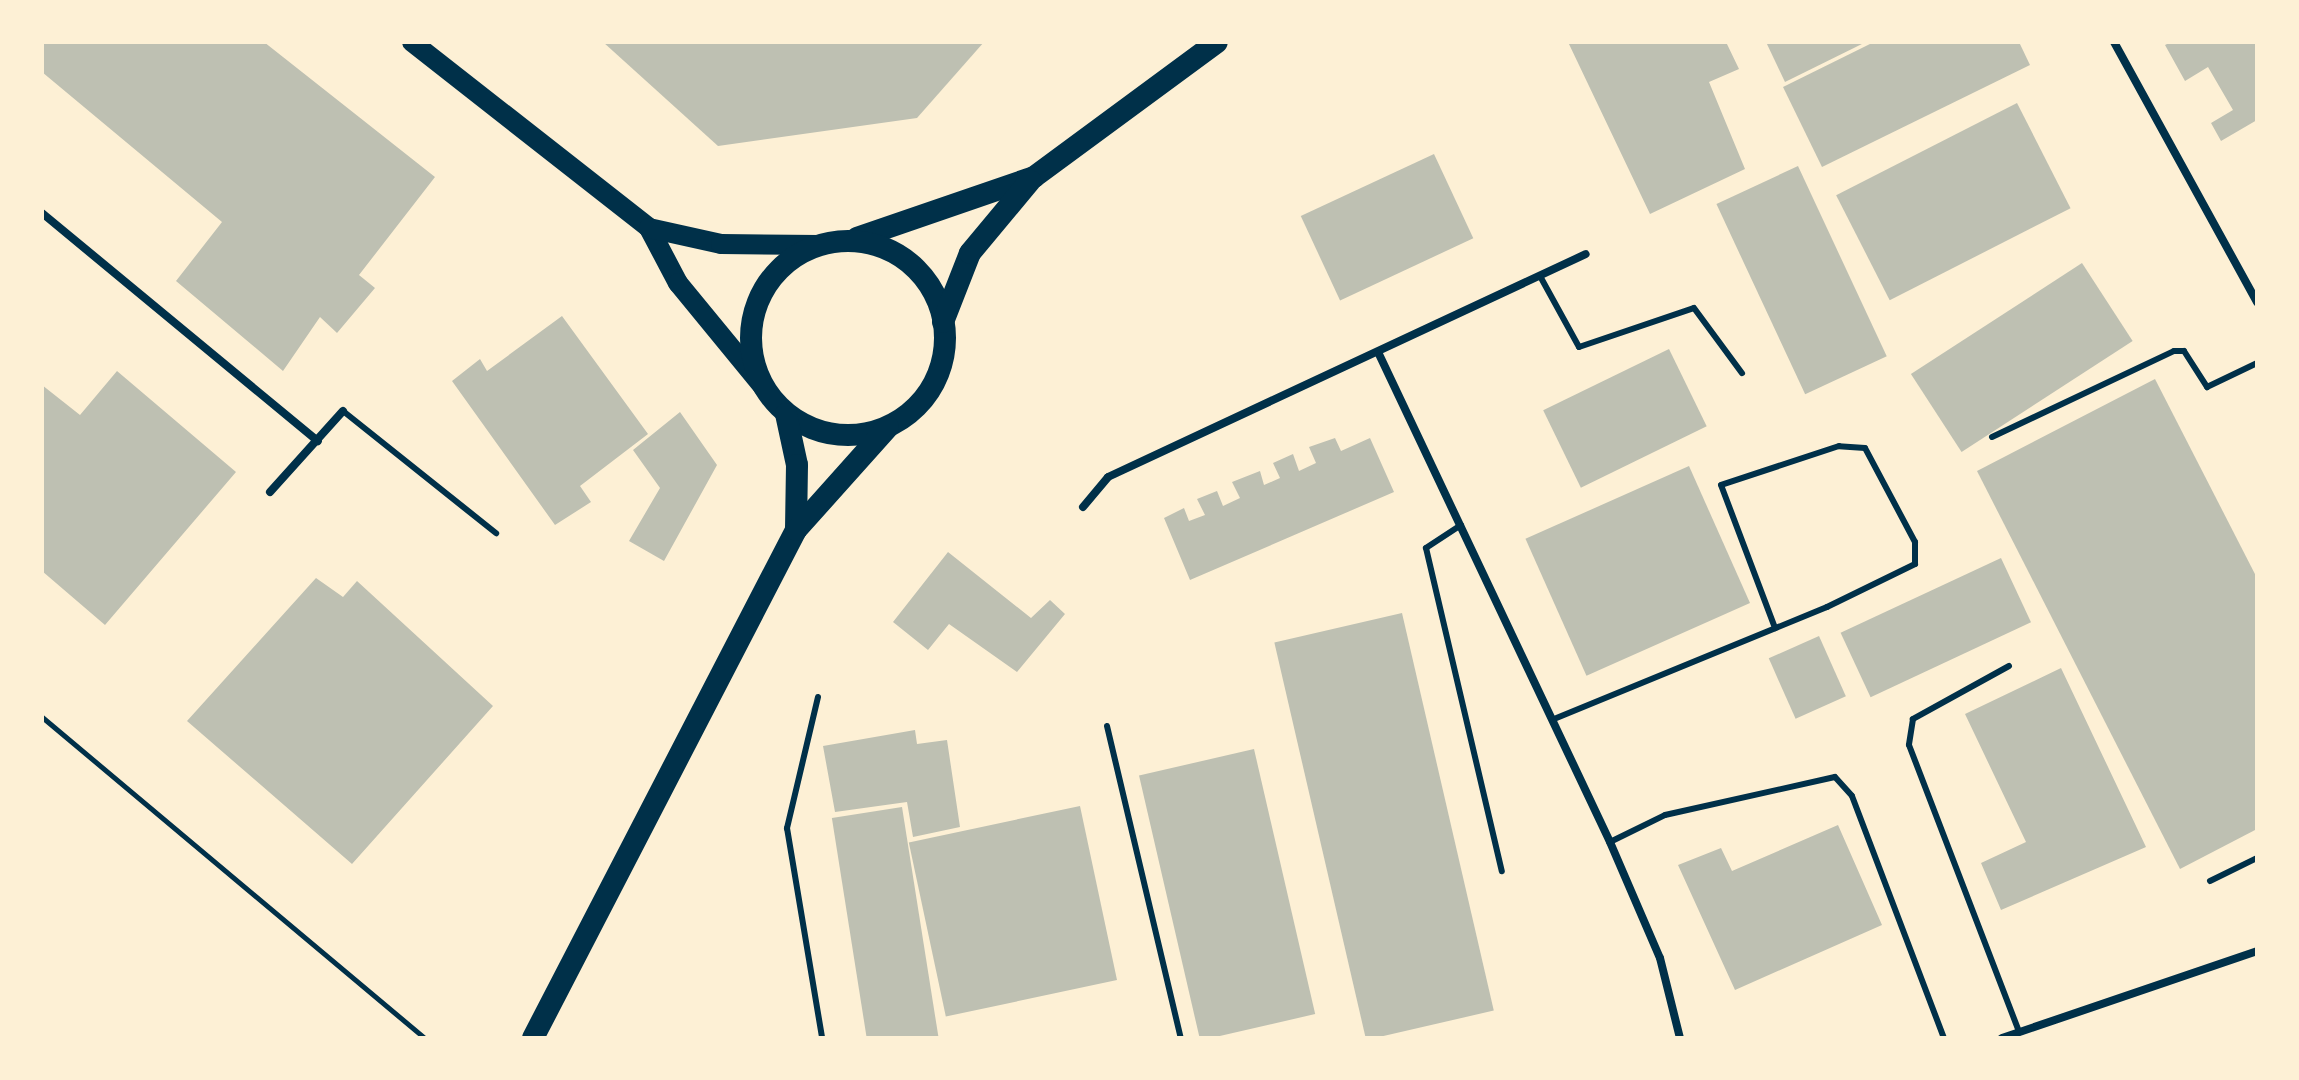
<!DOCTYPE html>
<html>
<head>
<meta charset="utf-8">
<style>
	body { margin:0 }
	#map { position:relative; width:2299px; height:1080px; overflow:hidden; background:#fdf0d5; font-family:Arial,sans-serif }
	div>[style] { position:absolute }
	.building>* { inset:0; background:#bec0b2; transform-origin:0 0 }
	.path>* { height:5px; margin:-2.5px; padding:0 2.5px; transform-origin:2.5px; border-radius:2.5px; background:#003049 }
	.service>* { height:6px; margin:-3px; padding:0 3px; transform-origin:3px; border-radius:3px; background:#003049 }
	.minor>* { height:8px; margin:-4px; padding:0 4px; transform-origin:4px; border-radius:4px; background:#003049 }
	.primary>* { height:20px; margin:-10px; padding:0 10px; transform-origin:10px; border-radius:10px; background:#003049 }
	.trunk>* { height:22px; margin:-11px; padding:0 11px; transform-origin:11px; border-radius:11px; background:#003049 }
	.trunk>.ring { margin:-11px; padding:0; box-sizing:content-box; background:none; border:22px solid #003049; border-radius:50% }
	span { translate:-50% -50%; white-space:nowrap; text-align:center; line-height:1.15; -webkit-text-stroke:8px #fdf0d5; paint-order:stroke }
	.frame { position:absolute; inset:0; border:44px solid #fdf0d5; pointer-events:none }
</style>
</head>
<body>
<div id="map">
	<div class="building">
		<div style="clip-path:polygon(42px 42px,264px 42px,435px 177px,359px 275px,375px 288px,337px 333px,320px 317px,283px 371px,176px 281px,222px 222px,42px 72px)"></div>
		<div style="clip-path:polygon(603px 42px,984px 42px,917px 118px,718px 146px)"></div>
		<div style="clip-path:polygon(1568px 42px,1726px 42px,1739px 69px,1709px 82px,1745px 169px,1650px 214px)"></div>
		<div style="clip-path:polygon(1766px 42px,1866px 42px,1785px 82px)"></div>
		<div style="clip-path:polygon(1874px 42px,2019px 42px,2030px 65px,1822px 167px,1783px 87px)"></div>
		<div style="clip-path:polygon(2171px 42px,2257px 42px,2257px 120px,2221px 141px,2211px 123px,2233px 110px,2208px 67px,2185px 81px,2165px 45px)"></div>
		<div style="left:2017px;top:103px;width:118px;height:203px;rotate:63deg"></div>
		<div style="left:1434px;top:154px;width:93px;height:147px;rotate:65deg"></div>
		<div style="left:1798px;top:166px;width:210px;height:90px;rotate:65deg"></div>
		<div style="left:2082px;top:263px;width:93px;height:204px;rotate:57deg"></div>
		<div style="clip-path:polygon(562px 316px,648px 434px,580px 486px,591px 502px,555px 525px,452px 381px,480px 359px,487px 371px)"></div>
		<div style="left:1669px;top:349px;width:86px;height:140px;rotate:64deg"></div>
		<div style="clip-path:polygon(117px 371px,236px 472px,105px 625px,42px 571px,42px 385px,80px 415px)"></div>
		<div style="clip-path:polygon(2155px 379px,2257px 578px,2257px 829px,2180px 869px,1977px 471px)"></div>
		<div style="clip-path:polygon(680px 412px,717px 465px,664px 561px,629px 541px,660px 488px,633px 450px)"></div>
		<div style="clip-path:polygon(1335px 438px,1341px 451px,1370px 438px,1394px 492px,1190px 580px,1164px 518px,1184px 508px,1189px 521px,1205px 515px,1197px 499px,1217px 491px,1223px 506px,1240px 498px,1232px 482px,1260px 471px,1264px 485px,1280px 478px,1273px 463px,1293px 454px,1299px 471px,1316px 463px,1309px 447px)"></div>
		<div style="left:1689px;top:466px;width:150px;height:179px;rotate:66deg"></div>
		<div style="clip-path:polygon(948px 552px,1031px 618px,1050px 600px,1065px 614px,1017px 672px,949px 624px,928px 650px,893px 622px)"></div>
		<div style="left:2001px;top:558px;width:71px;height:177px;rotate:65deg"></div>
		<div style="clip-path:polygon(316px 578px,343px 597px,357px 581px,493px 706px,352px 864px,187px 721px)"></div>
		<div style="left:1402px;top:613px;width:408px;height:131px;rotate:77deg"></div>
		<div style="left:1819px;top:636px;width:66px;height:55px;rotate:66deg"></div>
		<div style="clip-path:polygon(2061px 668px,2146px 847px,2001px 910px,1981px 863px,2026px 842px,1965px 714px)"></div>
		<div style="clip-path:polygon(915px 730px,917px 744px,947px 740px,960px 827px,913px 837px,907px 802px,835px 812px,823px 746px)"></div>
		<div style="left:1254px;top:749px;width:272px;height:118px;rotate:77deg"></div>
		<div style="left:1080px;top:806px;width:178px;height:175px;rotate:78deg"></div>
		<div style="left:902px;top:807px;width:234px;height:71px;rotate:81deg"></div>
		<div style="clip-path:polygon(1838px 825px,1882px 925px,1735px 990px,1678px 865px,1721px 848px,1732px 871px)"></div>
	</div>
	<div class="path">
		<div style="left:42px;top:717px;width:500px;rotate:40deg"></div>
	</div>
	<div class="service">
		<div style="left:1540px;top:276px;width:81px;rotate:61.2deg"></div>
		<div style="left:1579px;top:347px;width:121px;rotate:-18.7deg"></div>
		<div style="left:1694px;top:308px;width:81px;rotate:53.6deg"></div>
		<div style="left:343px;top:411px;width:196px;rotate:38.6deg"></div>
		<div style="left:1992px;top:437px;width:201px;rotate:-25.3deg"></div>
		<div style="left:2174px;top:351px;width:10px"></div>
		<div style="left:2184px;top:351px;width:43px;rotate:57.4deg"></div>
		<div style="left:2207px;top:387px;width:55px;rotate:-25.6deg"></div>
		<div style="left:1461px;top:525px;width:42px;rotate:146.7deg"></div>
		<div style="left:1426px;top:548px;width:332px;rotate:76.8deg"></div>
		<div style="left:2009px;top:666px;width:110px;rotate:151.1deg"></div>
		<div style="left:1913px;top:719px;width:26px;rotate:99deg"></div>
		<div style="left:1909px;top:745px;width:307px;rotate:69deg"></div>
		<div style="left:818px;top:697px;width:135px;rotate:103.3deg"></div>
		<div style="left:787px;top:828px;width:213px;rotate:80.5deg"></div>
		<div style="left:1554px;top:719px;width:295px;rotate:-22.3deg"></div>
		<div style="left:1827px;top:607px;width:98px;rotate:-26deg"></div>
		<div style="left:1915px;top:564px;width:22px;rotate:-90deg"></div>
		<div style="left:1915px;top:542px;width:106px;rotate:-118deg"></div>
		<div style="left:1865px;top:448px;width:26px;rotate:-176deg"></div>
		<div style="left:1839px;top:446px;width:124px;rotate:161.7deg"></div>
		<div style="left:1721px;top:485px;width:153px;rotate:69.3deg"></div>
		<div style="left:1107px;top:726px;width:321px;rotate:76.7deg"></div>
		<div style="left:1610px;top:842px;width:61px;rotate:-26.1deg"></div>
		<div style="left:1665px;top:815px;width:174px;rotate:-12.6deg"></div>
		<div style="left:1835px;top:777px;width:25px;rotate:48deg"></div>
		<div style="left:1852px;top:796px;width:259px;rotate:69.2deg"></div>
		<div style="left:2210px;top:881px;width:52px;rotate:-26.1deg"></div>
	</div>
	<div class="minor">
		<div style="left:2114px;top:42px;width:297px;rotate:61.2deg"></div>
		<div style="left:42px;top:213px;width:358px;rotate:39.6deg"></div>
		<div style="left:1378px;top:352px;width:542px;rotate:64.66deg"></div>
		<div style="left:1610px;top:842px;width:126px;rotate:66.7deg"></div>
		<div style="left:1660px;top:958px;width:82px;rotate:76deg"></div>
		<div style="left:270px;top:492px;width:109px;rotate:-48deg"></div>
		<div style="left:1083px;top:507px;width:39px;rotate:-50deg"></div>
		<div style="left:1108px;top:477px;width:527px;rotate:-25.01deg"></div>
		<div style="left:2002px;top:1038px;width:269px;rotate:-18.8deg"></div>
	</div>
	<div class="primary">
		<div style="left:412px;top:42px;width:301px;rotate:38.1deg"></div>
		<div style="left:649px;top:228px;width:62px;rotate:62.2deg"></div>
		<div style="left:678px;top:283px;width:137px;rotate:50.6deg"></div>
		<div style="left:649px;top:228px;width:74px;rotate:12.5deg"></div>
		<div style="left:721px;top:244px;width:98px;rotate:0.6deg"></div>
	</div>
	<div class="trunk">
		<div style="left:857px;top:238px;width:187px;rotate:-19deg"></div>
		<div style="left:1034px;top:177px;width:227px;rotate:-36.4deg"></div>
		<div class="ring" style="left:751px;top:241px;width:172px;height:172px"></div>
		<div style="left:943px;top:322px;width:74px;rotate:-68.6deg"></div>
		<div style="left:970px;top:253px;width:94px;rotate:-50.2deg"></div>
		<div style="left:786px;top:414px;width:52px;rotate:77.8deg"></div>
		<div style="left:797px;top:465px;width:65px;rotate:90.9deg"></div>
		<div style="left:533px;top:1038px;width:572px;rotate:-62.63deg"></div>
		<div style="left:796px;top:530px;width:138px;rotate:-48.2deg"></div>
	</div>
	<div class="frame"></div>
</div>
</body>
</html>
